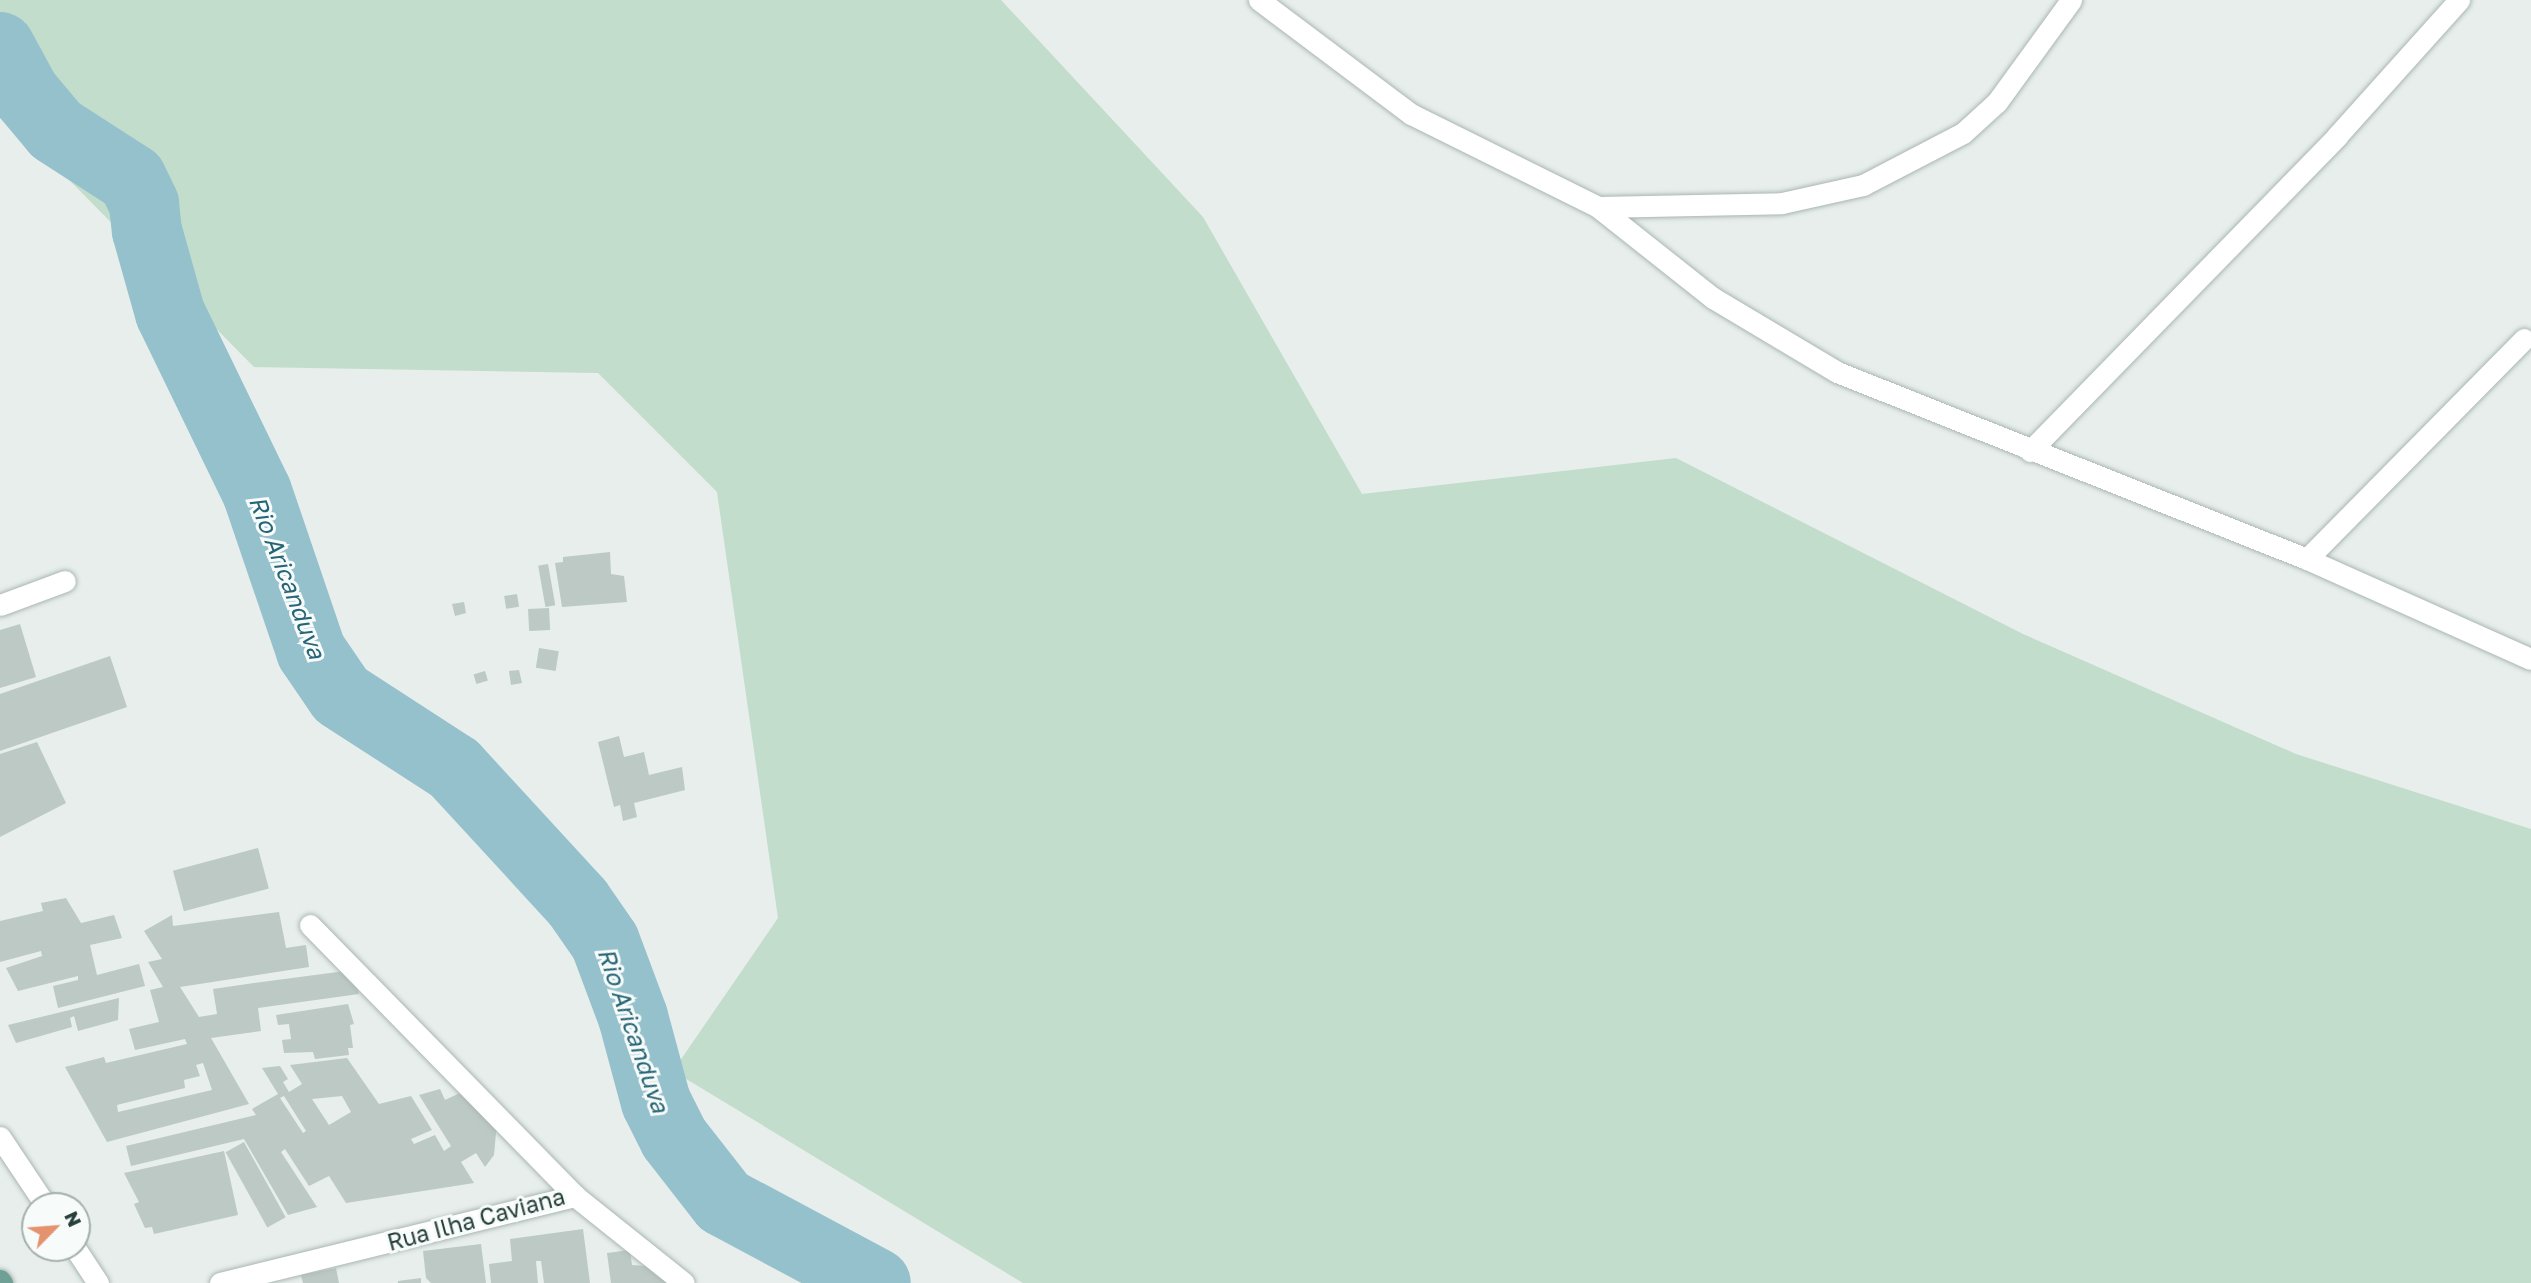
<!DOCTYPE html>
<html>
<head>
<meta charset="utf-8">
<style>
	body { margin:0 }
	#map { position:relative; width:2531px; height:1283px; overflow:hidden; background:#e7eeeb; font-family:"Golos Text",sans-serif }
	div>[style] { position:absolute }
	.green>* { inset:0; background:#c2ddcb }
	.river>* { height:70px; margin:-35px; padding:0 35px; transform-origin:35px; border-radius:35px; background:#95c1cd }
	.building>* { inset:0; background:#bcc9c4; transform-origin:0 0 }
	.roads { filter:drop-shadow(0 0 2px #aab6b2) drop-shadow(0 0 2px #aab6b2) }
	.minor>* { height:21px; margin:-10.5px; padding:0 10.5px; transform-origin:10.5px; border-radius:10.5px; background:#fff }
	.major>* { height:21px; margin:-10.5px; padding:0 10.5px; transform-origin:10.5px; border-radius:10.5px; background:#709f96 }
	span { translate:-50% -50%; white-space:nowrap; text-align:center; line-height:1.15; -webkit-text-stroke:6px #f7fbf9; paint-order:stroke }
	.street-label { font-size:23px; color:#273f3a }
	.water-label { font-size:24px; color:#266476; font-style:italic }
	.north { position:absolute; left:21px; top:1192px; width:70px; height:70px; box-sizing:border-box; background:#f7fbf9; border:2px solid #a4b0ad; border-radius:50%; rotate:65deg; font-size:19px; font-weight:700; line-height:28px; text-align:center; color:#273f3a }
	.north::after { content:''; display:block; margin:auto; width:24px; height:32px; background:#e5926e; clip-path:polygon(50% 0,100% 100%,50% 72%,0 100%) }
</style>
</head>
<body>
<div id="map">
	<div class="green">
		<div style="clip-path:polygon(0 0,1001px 0,1203px 217px,1362px 494px,1676px 458px,2023px 634px,2296px 754px,2531px 829px,2531px 1283px,1023px 1283px,673px 1071px,778px 918px,717px 492px,598px 373px,254px 367px,0 110px)"></div>
	</div>
	<div class="river">
		<div style="left:0;top:47px;width:52px;rotate:61.5deg"></div>
		<div style="left:25px;top:93px;width:48px;rotate:50deg"></div>
		<div style="left:56px;top:130px;width:90px;rotate:32.8deg"></div>
		<div style="left:132px;top:179px;width:28px;rotate:64deg"></div>
		<div style="left:144px;top:204px;width:27px;rotate:84deg"></div>
		<div style="left:147px;top:231px;width:85px;rotate:74.3deg"></div>
		<div style="left:170px;top:313px;width:199px;rotate:64.1deg"></div>
		<div style="left:257px;top:492px;width:168px;rotate:71.2deg"></div>
		<div style="left:311px;top:651px;width:53px;rotate:55.7deg"></div>
		<div style="left:341px;top:695px;width:135px;rotate:32.9deg"></div>
		<div style="left:454px;top:768px;width:183px;rotate:47.4deg"></div>
		<div style="left:578px;top:903px;width:47px;rotate:55.3deg"></div>
		<div style="left:605px;top:942px;width:80px;rotate:69.5deg"></div>
		<div style="left:633px;top:1017px;width:88px;rotate:74.9deg"></div>
		<div style="left:656px;top:1102px;width:40px;rotate:63.4deg"></div>
		<div style="left:674px;top:1138px;width:81px;rotate:52deg"></div>
		<div style="left:724px;top:1202px;width:172px;rotate:28.1deg"></div>
	</div>
	<div class="building">
		<div style="clip-path:polygon(610px 552px,611px 574px,624px 576px,627px 602px,562px 607px,555px 563px,563px 562px,563px 557px)"></div>
		<div style="left:548px;top:564px;width:42px;height:10px;rotate:80deg"></div>
		<div style="left:517px;top:594px;width:13px;height:13px;rotate:81deg"></div>
		<div style="clip-path:polygon(464px 602px,466px 613px,455px 616px,452px 604px)"></div>
		<div style="left:549px;top:608px;width:22px;height:21px;rotate:87deg"></div>
		<div style="clip-path:polygon(20px 624px,36px 677px,0 688px,0 630px)"></div>
		<div style="left:539px;top:648px;width:20px;height:20px;rotate:9deg"></div>
		<div style="clip-path:polygon(110px 656px,127px 707px,0 751px,0 694px)"></div>
		<div style="clip-path:polygon(519px 670px,522px 683px,511px 685px,509px 671px)"></div>
		<div style="left:485px;top:671px;width:10px;height:12px;rotate:73deg"></div>
		<div style="clip-path:polygon(619px 736px,624px 757px,644px 752px,649px 775px,682px 767px,685px 790px,634px 803px,637px 817px,623px 821px,620px 805px,614px 807px,598px 742px)"></div>
		<div style="clip-path:polygon(37px 742px,66px 803px,0 837px,0 754px)"></div>
		<div style="left:258px;top:848px;width:42px;height:88px;rotate:75deg"></div>
		<div style="clip-path:polygon(66px 898px,81px 923px,114px 915px,122px 938px,90px 945px,97px 975px,139px 964px,145px 986px,58px 1008px,53px 986px,78px 980px,78px 976px,18px 991px,6px 968px,42px 956px,41px 951px,0 962px,0 921px,43px 911px,41px 903px)"></div>
		<div style="clip-path:polygon(evenodd,279px 912px,286px 948px,306px 945px,309px 967px,180px 987px,199px 1017px,217px 1014px,213px 989px,254px 983px,353px 970px,359px 994px,258px 1008px,261px 1031px,211px 1038px,249px 1104px,107px 1142px,65px 1067px,104px 1057px,106px 1063px,187px 1044px,185px 1039px,135px 1050px,129px 1029px,159px 1022px,150px 990px,163px 987px,148px 962px,162px 959px,144px 931px,172px 915px,173px 926px,279px 912px,203px 1063px,212px 1090px,118px 1112px,117px 1105px,185px 1088px,184px 1080px,200px 1076px,196px 1065px,203px 1063px)"></div>
		<div style="clip-path:polygon(119px 998px,118px 1020px,78px 1031px,74px 1016px,70px 1018px,72px 1027px,16px 1043px,8px 1025px)"></div>
		<div style="clip-path:polygon(348px 1004px,354px 1024px,350px 1025px,353px 1048px,348px 1048px,349px 1055px,315px 1059px,313px 1052px,284px 1053px,282px 1040px,291px 1039px,289px 1024px,278px 1025px,276px 1015px)"></div>
		<div style="clip-path:polygon(evenodd,347px 1058px,379px 1104px,411px 1096px,432px 1130px,411px 1139px,414px 1144px,435px 1135px,444px 1151px,451px 1146px,419px 1095px,440px 1089px,445px 1100px,462px 1092px,497px 1122px,494px 1155px,485px 1167px,476px 1153px,461px 1162px,474px 1183px,346px 1203px,329px 1176px,309px 1186px,285px 1149px,281px 1152px,317px 1207px,288px 1215px,244px 1139px,131px 1166px,126px 1146px,256px 1115px,252px 1109px,278px 1094px,262px 1068px,280px 1066px,288px 1079px,283px 1082px,289px 1092px,302px 1084px,290px 1065px,347px 1058px,284px 1096px,306px 1131px,303px 1133px,280px 1098px,284px 1096px,347px 1058px,342px 1096px,351px 1112px,329px 1125px,312px 1099px,342px 1096px)"></div>
		<div style="left:244px;top:1142px;width:86px;height:21px;rotate:61deg"></div>
		<div style="clip-path:polygon(224px 1151px,238px 1215px,154px 1234px,152px 1227px,145px 1228px,134px 1204px,139px 1202px,124px 1173px)"></div>
		<div style="clip-path:polygon(583px 1229px,590px 1283px,544px 1283px,541px 1261px,536px 1261px,538px 1283px,491px 1283px,489px 1264px,512px 1261px,510px 1239px)"></div>
		<div style="clip-path:polygon(481px 1244px,486px 1283px,431px 1283px,426px 1278px,423px 1251px)"></div>
		<div style="clip-path:polygon(630px 1250px,632px 1265px,657px 1267px,672px 1283px,611px 1283px,607px 1253px)"></div>
		<div style="clip-path:polygon(336px 1268px,339px 1283px,303px 1283px,301px 1275px)"></div>
		<div style="clip-path:polygon(421px 1278px,421px 1283px,398px 1283px,398px 1281px)"></div>
	</div>
	<div class="roads">
		<div class="minor">
			<div style="left:1259px;top:0;width:190px;rotate:36.9deg"></div>
			<div style="left:1411px;top:114px;width:209px;rotate:26.4deg"></div>
			<div style="left:1598px;top:207px;width:147px;rotate:38.4deg"></div>
			<div style="left:1713px;top:298px;width:144px;rotate:30.8deg"></div>
			<div style="left:1837px;top:372px;width:506px;rotate:21.7deg"></div>
			<div style="left:2307px;top:559px;width:245px;rotate:24.1deg"></div>
			<div style="left:1598px;top:207px;width:184px;rotate:-1.2deg"></div>
			<div style="left:1782px;top:203px;width:83px;rotate:-12.5deg"></div>
			<div style="left:1863px;top:185px;width:113px;rotate:-27.5deg"></div>
			<div style="left:1963px;top:133px;width:46px;rotate:-42.4deg"></div>
			<div style="left:1997px;top:102px;width:126px;rotate:-54deg"></div>
			<div style="left:2030px;top:451px;width:440px;rotate:-45.7deg"></div>
			<div style="left:2337px;top:136px;width:183px;rotate:-48.1deg"></div>
			<div style="left:2307px;top:559px;width:309px;rotate:-45.4deg"></div>
			<div style="left:0;top:605px;width:69px;rotate:-20.3deg"></div>
			<div style="left:310px;top:925px;width:379px;rotate:45.6deg"></div>
			<div style="left:575px;top:1196px;width:139px;rotate:38.6deg"></div>
			<div style="left:0;top:1137px;width:83px;rotate:56.3deg"></div>
			<div style="left:75px;top:1248px;width:42px;rotate:56.7deg"></div>
			<div style="left:220px;top:1283px;width:366px;rotate:-13.8deg"></div>
		</div>
		<div class="major">
			<div style="left:0;top:1280px;width:4px;rotate:56deg"></div>
		</div>
	</div>
	<div class="street-label">
		<span style="left:476px;top:1219px;rotate:-15deg">Rua Ilha Caviana</span>
	</div>
	<div class="water-label">
		<span style="left:288px;top:577px;rotate:69deg">Rio Aricanduva</span>
		<span style="left:634px;top:1030px;rotate:71deg">Rio Aricanduva</span>
	</div>
	<div class="north">N</div>
</div>
</body>
</html>
